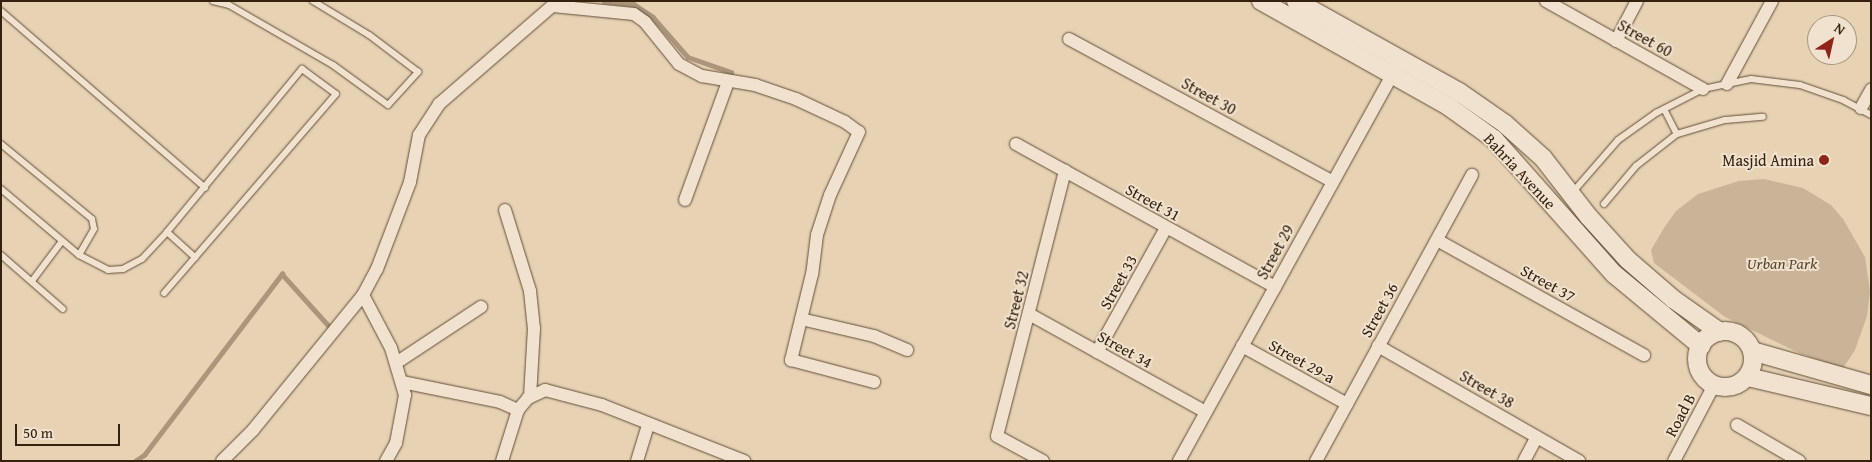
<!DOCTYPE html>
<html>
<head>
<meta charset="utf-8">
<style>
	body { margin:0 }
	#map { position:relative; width:1872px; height:462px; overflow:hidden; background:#e8d2b4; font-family:"Gentium Book Plus",serif }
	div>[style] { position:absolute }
	.green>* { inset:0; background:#c9b498 }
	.stream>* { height:4.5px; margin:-2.25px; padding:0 2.25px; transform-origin:2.25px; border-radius:2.25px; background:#ab967c }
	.roads { filter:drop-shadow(0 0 1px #614e38) drop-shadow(0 0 1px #614e38) }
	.lane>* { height:6px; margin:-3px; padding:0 3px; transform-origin:3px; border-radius:3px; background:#f0e2ce }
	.street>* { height:12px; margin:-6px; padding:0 6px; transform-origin:6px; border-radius:6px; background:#f0e2ce }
	.secondary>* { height:18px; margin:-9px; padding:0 9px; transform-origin:9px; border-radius:9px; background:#f0e2ce }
	.secondary>.ring { margin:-9px; padding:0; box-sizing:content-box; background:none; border:18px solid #f0e2ce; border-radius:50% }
	.dots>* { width:14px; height:14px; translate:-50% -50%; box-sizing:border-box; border:2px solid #f0e2ce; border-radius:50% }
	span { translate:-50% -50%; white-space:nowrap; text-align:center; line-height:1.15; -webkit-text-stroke:4px #f0e2ce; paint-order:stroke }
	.street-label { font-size:16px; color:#34220e }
	.poi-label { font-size:16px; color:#34220e }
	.right { translate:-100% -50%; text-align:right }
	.park-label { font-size:16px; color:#594630; font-style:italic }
	.frame { position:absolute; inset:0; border:2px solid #34220e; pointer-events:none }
	.north { position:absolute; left:1807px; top:15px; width:50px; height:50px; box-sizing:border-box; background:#f0e2ce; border:1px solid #a59581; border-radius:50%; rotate:35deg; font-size:14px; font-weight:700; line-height:20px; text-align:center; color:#34220e }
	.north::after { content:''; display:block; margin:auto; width:18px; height:22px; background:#8f2418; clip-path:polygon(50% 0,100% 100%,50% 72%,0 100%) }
	.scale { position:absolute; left:15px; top:424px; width:105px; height:22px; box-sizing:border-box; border:2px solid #34220e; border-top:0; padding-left:6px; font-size:15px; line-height:18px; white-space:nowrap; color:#34220e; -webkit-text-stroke:4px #f0e2ce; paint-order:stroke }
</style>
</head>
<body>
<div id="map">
	<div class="green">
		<div style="clip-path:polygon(1764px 179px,1803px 188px,1831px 205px,1843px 219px,1865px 257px,1870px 291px,1867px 316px,1855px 350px,1843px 368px,1799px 353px,1725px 317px,1654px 263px,1651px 250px,1664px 228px,1676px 211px,1698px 194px,1739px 181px)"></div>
	</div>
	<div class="stream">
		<div style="left:604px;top:1px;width:30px;rotate:6deg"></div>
		<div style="left:634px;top:4px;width:23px;rotate:34deg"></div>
		<div style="left:653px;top:17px;width:53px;rotate:48.8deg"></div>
		<div style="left:688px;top:57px;width:46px;rotate:19.2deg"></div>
		<div style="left:135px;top:461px;width:11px;rotate:-34deg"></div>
		<div style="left:144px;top:455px;width:228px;rotate:-52.7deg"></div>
		<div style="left:282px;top:274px;width:70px;rotate:47.9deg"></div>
	</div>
	<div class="roads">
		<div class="lane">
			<div style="left:213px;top:1px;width:16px;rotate:14deg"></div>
			<div style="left:229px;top:5px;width:120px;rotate:30deg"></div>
			<div style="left:333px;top:65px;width:68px;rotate:36deg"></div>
			<div style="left:388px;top:105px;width:45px;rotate:-47.7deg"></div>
			<div style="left:418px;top:72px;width:61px;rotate:-142.9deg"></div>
			<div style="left:369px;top:35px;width:66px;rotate:-148.7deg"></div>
			<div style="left:1px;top:11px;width:270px;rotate:40.9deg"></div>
			<div style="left:1664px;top:109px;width:28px;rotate:63deg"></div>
			<div style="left:1px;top:144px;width:118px;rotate:39.5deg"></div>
			<div style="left:92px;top:219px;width:10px;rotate:79deg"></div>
			<div style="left:94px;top:229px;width:30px;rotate:120deg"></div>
			<div style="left:1px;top:189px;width:102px;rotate:40.2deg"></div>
			<div style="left:79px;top:255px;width:33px;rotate:27deg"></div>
			<div style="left:108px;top:270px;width:15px;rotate:-4deg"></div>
			<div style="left:123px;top:269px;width:21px;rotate:-28deg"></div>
			<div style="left:142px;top:259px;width:37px;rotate:-47deg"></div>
			<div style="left:167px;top:232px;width:212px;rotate:-50.4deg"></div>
			<div style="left:302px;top:69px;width:42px;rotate:36.3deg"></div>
			<div style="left:336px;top:94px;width:263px;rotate:130.8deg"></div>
			<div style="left:1572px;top:193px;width:70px;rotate:-49deg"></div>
			<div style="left:1618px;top:140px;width:47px;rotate:-35.4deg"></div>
			<div style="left:1656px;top:113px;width:53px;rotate:-27.1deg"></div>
			<div style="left:1703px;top:89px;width:49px;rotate:-11.8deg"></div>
			<div style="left:1751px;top:79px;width:49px;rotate:7deg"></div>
			<div style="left:1800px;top:85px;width:46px;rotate:19.2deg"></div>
			<div style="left:1843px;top:100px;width:32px;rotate:28deg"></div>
			<div style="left:1604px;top:204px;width:50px;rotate:-49.9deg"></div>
			<div style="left:1636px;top:166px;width:52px;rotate:-38deg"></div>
			<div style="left:1677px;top:134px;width:50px;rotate:-16.3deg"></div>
			<div style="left:1725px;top:120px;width:38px;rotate:-5deg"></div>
			<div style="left:167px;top:232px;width:38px;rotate:42deg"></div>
			<div style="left:1px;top:255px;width:82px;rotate:41.1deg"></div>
			<div style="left:32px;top:281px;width:50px;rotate:-53.1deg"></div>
		</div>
		<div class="street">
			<div style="left:1546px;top:1px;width:180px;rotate:29.3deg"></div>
			<div style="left:553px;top:6px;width:81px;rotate:5.6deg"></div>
			<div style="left:634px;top:14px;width:14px;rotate:36deg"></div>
			<div style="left:645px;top:22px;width:54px;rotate:51deg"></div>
			<div style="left:679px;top:64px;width:26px;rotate:28deg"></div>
			<div style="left:702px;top:76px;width:54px;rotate:9.6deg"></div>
			<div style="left:755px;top:85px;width:43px;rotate:18.9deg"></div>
			<div style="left:796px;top:99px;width:54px;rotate:25.1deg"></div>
			<div style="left:845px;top:122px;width:17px;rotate:36deg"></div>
			<div style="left:859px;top:132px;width:69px;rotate:114.7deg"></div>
			<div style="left:830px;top:195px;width:42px;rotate:108deg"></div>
			<div style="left:817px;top:235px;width:39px;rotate:97deg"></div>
			<div style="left:812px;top:274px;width:89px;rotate:103.7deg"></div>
			<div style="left:791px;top:360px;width:86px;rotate:14.8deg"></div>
			<div style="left:1069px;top:39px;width:300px;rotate:28.4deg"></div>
			<div style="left:1616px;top:41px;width:45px;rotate:-62.3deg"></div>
			<div style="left:1727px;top:84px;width:94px;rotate:-61.5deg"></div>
			<div style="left:1861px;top:108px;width:21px;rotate:-61deg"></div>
			<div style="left:1016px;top:144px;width:296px;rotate:28.9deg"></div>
			<div style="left:685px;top:200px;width:126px;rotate:-70deg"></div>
			<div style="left:505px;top:210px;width:85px;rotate:72.8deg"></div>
			<div style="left:530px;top:291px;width:37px;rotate:84deg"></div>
			<div style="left:534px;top:328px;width:69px;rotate:93.3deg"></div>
			<div style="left:1437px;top:240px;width:237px;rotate:29.1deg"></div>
			<div style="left:363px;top:295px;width:60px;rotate:62.2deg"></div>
			<div style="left:391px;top:348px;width:49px;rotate:73.4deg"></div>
			<div style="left:405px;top:395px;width:49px;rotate:100.6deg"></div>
			<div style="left:396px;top:443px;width:21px;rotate:119deg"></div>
			<div style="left:1029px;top:314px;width:202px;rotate:29deg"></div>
			<div style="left:801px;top:319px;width:75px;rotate:13.1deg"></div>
			<div style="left:874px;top:336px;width:36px;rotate:23deg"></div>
			<div style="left:1242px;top:346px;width:120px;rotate:28.9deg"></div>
			<div style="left:1378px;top:346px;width:232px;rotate:29.8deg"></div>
			<div style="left:1097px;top:352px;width:142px;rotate:-60.9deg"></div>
			<div style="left:396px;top:363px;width:102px;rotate:-33.4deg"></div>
			<div style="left:402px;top:382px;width:100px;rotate:11.5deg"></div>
			<div style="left:500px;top:402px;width:20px;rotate:24deg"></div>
			<div style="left:1737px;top:425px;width:72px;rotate:30.1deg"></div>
			<div style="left:222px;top:461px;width:44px;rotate:-45deg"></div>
			<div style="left:253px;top:430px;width:174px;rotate:-50.8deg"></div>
			<div style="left:363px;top:295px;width:30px;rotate:-62deg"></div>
			<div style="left:377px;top:269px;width:93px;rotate:-69.2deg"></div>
			<div style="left:410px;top:182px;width:48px;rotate:-79.2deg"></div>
			<div style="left:419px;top:135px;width:37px;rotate:-57deg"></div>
			<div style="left:439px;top:104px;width:157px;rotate:-40.9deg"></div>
			<div style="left:502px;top:461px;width:53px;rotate:-72.6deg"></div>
			<div style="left:518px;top:410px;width:16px;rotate:-50deg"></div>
			<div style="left:528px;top:398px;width:19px;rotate:-25deg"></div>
			<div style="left:545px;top:390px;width:59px;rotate:14.7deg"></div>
			<div style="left:602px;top:405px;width:153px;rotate:21.5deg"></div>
			<div style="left:637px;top:461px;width:38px;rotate:-73deg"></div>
			<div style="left:1043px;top:461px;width:52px;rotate:-151.5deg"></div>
			<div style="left:997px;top:436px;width:274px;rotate:-75.6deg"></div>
			<div style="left:1179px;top:461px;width:448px;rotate:-61.1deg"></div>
			<div style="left:1316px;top:461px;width:326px;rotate:-61.4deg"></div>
			<div style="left:1524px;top:461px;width:27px;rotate:-62deg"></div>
			<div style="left:1674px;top:461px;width:86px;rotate:-62.2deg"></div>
		</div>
		<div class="secondary">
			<div style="left:1261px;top:1px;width:214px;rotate:29.3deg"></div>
			<div style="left:1448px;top:106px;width:57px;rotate:35.7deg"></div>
			<div style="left:1494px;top:139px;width:181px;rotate:48.4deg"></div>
			<div style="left:1614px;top:274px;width:113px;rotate:39.6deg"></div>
			<div style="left:1296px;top:1px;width:187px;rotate:29.2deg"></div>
			<div style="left:1459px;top:92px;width:56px;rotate:34.8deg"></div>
			<div style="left:1505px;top:124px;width:51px;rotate:41.8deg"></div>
			<div style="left:1543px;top:158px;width:75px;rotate:52.1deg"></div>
			<div style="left:1589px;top:217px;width:58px;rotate:47.8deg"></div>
			<div style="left:1628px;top:260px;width:60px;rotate:40.9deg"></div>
			<div style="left:1673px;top:299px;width:57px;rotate:35.1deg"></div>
			<div class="ring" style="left:1697px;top:331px;width:38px;height:38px"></div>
			<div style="left:1752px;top:351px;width:124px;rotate:15.9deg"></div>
			<div style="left:1748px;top:377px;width:126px;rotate:13.3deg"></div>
		</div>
	</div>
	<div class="dots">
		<div style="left:1824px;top:160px;background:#8f2418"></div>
	</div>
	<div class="street-label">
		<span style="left:1645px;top:38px;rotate:29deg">Street 60</span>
		<span style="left:1209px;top:96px;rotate:29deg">Street 30</span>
		<span style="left:1520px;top:171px;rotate:47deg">Bahria Avenue</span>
		<span style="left:1153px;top:202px;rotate:29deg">Street 31</span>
		<span style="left:1275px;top:252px;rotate:-61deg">Street 29</span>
		<span style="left:1118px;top:282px;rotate:-61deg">Street 33</span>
		<span style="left:1548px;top:283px;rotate:29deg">Street 37</span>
		<span style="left:1016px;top:300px;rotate:-76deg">Street 32</span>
		<span style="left:1379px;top:310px;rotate:-61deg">Street 36</span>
		<span style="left:1125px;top:349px;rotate:29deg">Street 34</span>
		<span style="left:1302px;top:361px;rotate:29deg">Street 29-a</span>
		<span style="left:1487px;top:389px;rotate:30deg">Street 38</span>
		<span style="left:1680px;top:415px;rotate:-62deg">Road B</span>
	</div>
	<div class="poi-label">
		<span class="right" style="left:1814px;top:160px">Masjid Amina</span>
	</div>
	<div class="park-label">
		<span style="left:1782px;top:263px">Urban Park</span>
	</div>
	<div class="frame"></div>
	<div class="north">N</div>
	<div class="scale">50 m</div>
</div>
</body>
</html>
